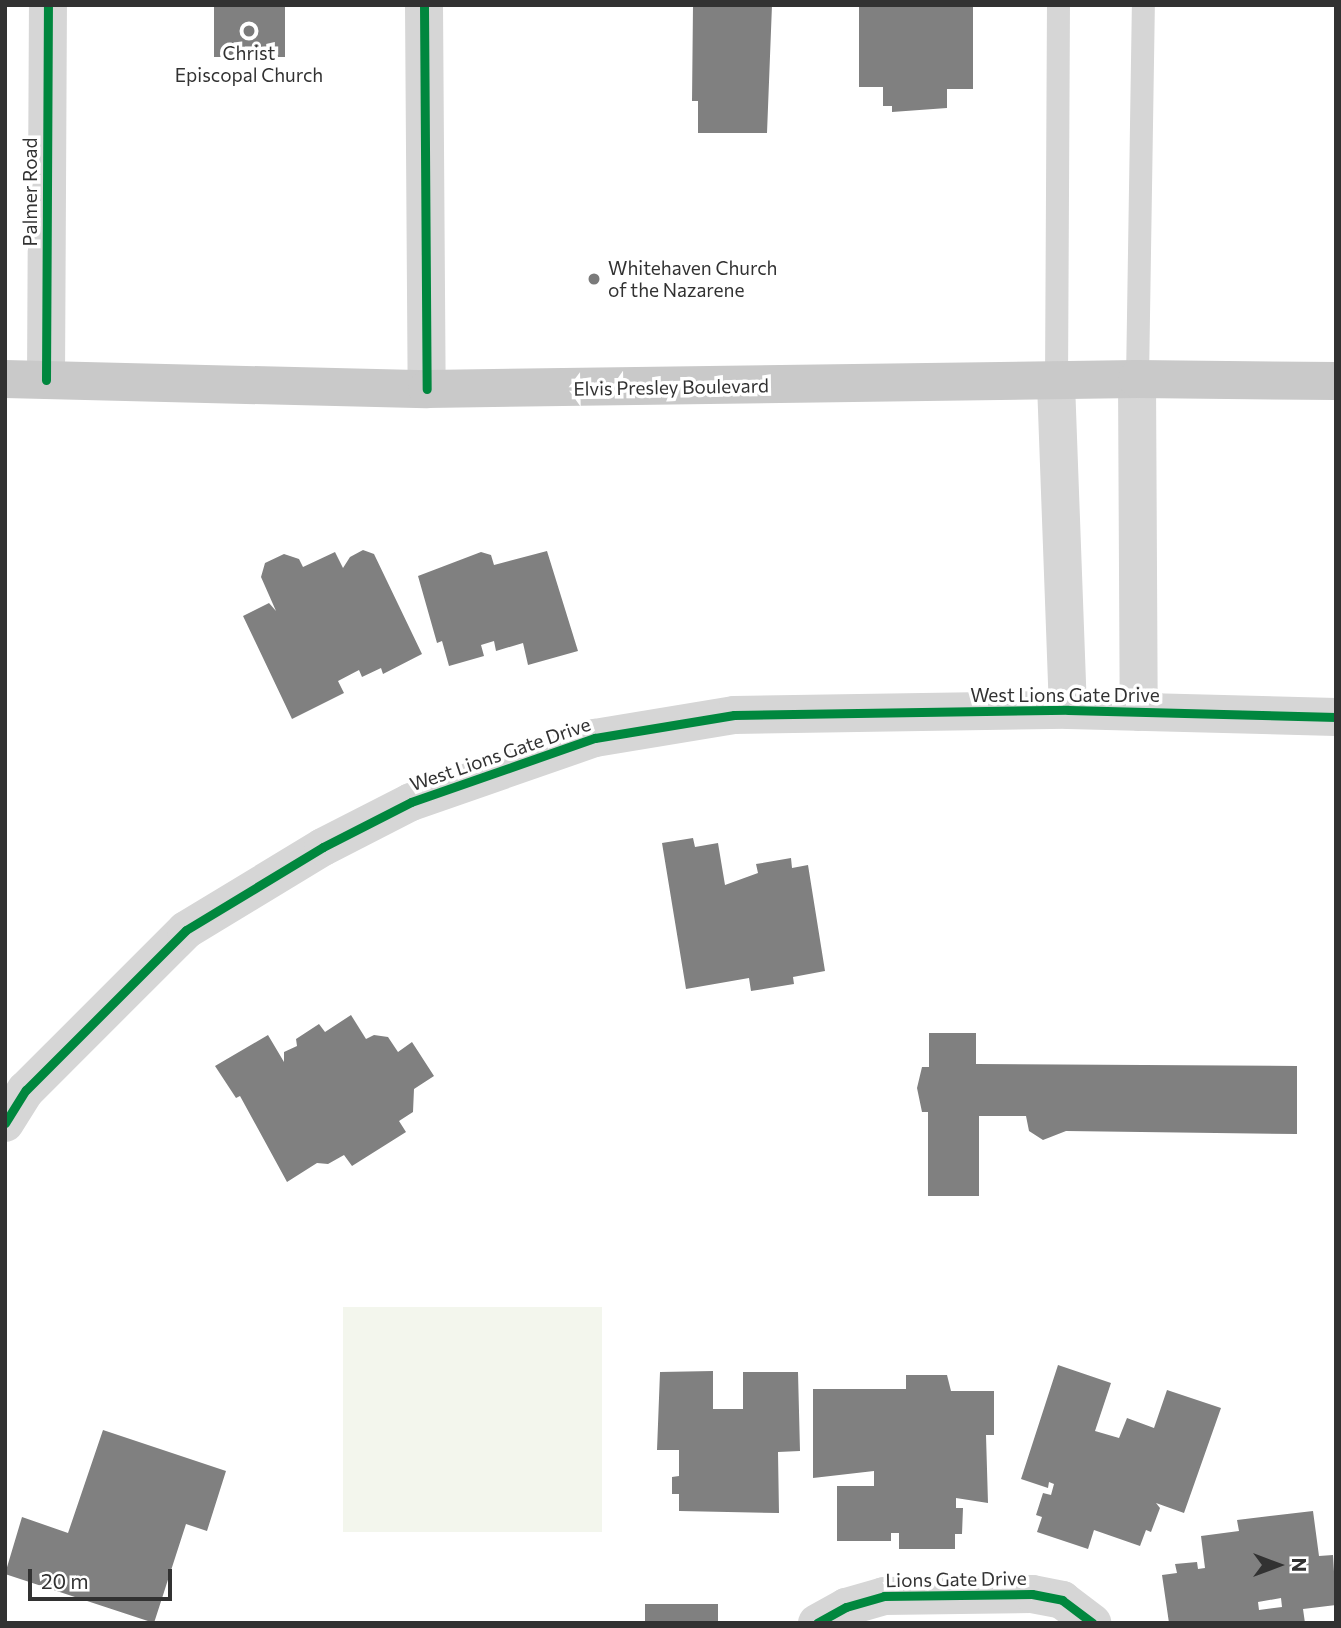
<!DOCTYPE html>
<html>
<head>
<meta charset="utf-8">
<style>
	body { margin:0 }
	#map { position:relative; width:1341px; height:1628px; overflow:hidden; background:#fff; font-family:Commissioner,sans-serif }
	div>[style] { position:absolute }
	.green>* { inset:0; background:#f3f6ed; transform-origin:0 0 }
	.building>* { inset:0; background:#808080; transform-origin:0 0 }
	.service>* { height:23px; margin:-11.5px; padding:0 11.5px; transform-origin:11.5px; border-radius:11.5px; background:#d6d6d6 }
	.minor>* { height:38px; margin:-19px; padding:0 19px; transform-origin:19px; border-radius:19px; background:#d6d6d6 }
	.primary>* { height:38px; margin:-19px; padding:0 19px; transform-origin:19px; border-radius:19px; background:#c9c9c9 }
	.cycleway>* { height:9px; margin:-4.5px; padding:0 4.5px; transform-origin:4.5px; border-radius:4.5px; background:#00873e }
	.dots>* { width:19px; height:19px; translate:-50% -50%; box-sizing:border-box; border:4px solid #fff; border-radius:50% }
	span { translate:-50% -50%; white-space:nowrap; text-align:center; line-height:1.15; -webkit-text-stroke:7px #fff; paint-order:stroke }
	.poi-label { font-size:19px; color:#323232 }
	.left { translate:0 -50%; text-align:left }
	.street-label { font-size:19px; color:#323232 }
	.frame { position:absolute; inset:0; border:7px solid #323232; pointer-events:none }
	.north { position:absolute; left:1243px; top:1530px; width:70px; height:70px; -webkit-text-stroke:5px #fff; paint-order:stroke; rotate:90deg; font-size:19px; font-weight:700; line-height:28px; text-align:center; color:#323232 }
	.north::after { content:''; display:block; margin:auto; width:24px; height:32px; background:#323232; clip-path:polygon(50% 0,100% 100%,50% 72%,0 100%) }
	.scale { position:absolute; left:28px; top:1569px; width:144px; height:32px; box-sizing:border-box; border:4px solid #323232; border-top:0; padding-left:9px; font-size:21px; line-height:24px; white-space:nowrap; color:#323232; -webkit-text-stroke:5px #fff; paint-order:stroke }
</style>
</head>
<body>
<div id="map">
	<div class="green">
		<div style="left:343px;top:1307px;width:259px;height:225px"></div>
	</div>
	<div class="building">
		<div style="left:214px;top:5px;width:71px;height:52px"></div>
		<div style="clip-path:polygon(693px 5px,772px 5px,767px 133px,698px 133px,698px 101px,692px 101px)"></div>
		<div style="clip-path:polygon(859px 5px,973px 5px,973px 89px,947px 89px,947px 108px,892px 112px,892px 106px,883px 106px,883px 87px,859px 87px)"></div>
		<div style="clip-path:polygon(363px 550px,374px 554px,422px 654px,383px 674px,381px 668px,362px 677px,359px 670px,338px 681px,344px 693px,292px 719px,243px 616px,269px 603px,276px 611px,261px 577px,265px 563px,284px 554px,299px 559px,303px 567px,335px 552px,343px 568px,350px 557px)"></div>
		<div style="clip-path:polygon(547px 551px,578px 651px,528px 665px,523px 643px,496px 651px,494px 641px,481px 645px,484px 656px,449px 666px,442px 641px,437px 643px,418px 576px,481px 552px,491px 555px,494px 565px)"></div>
		<div style="clip-path:polygon(693px 838px,695px 847px,718px 843px,725px 885px,758px 873px,756px 864px,791px 858px,792px 868px,808px 865px,825px 971px,793px 977px,794px 984px,751px 991px,749px 978px,686px 989px,662px 843px)"></div>
		<div style="clip-path:polygon(351px 1015px,366px 1039px,374px 1035px,388px 1037px,398px 1052px,412px 1042px,434px 1076px,414px 1089px,413px 1112px,399px 1121px,406px 1132px,352px 1166px,344px 1155px,328px 1164px,317px 1163px,287px 1182px,240px 1096px,236px 1098px,215px 1066px,268px 1035px,284px 1062px,284px 1052px,297px 1046px,296px 1039px,319px 1024px,325px 1032px)"></div>
		<div style="clip-path:polygon(929px 1033px,976px 1033px,976px 1064px,1297px 1066px,1297px 1134px,1066px 1131px,1043px 1140px,1029px 1131px,1026px 1116px,979px 1116px,979px 1196px,928px 1196px,928px 1112px,922px 1112px,917px 1088px,922px 1067px,929px 1067px)"></div>
		<div style="clip-path:polygon(1058px 1365px,1111px 1383px,1095px 1431px,1119px 1438px,1127px 1418px,1154px 1428px,1167px 1390px,1221px 1408px,1184px 1513px,1156px 1503px,1160px 1508px,1151px 1532px,1146px 1530px,1140px 1546px,1094px 1530px,1088px 1549px,1037px 1532px,1042px 1517px,1036px 1515px,1043px 1493px,1051px 1495px,1054px 1484px,1049px 1482px,1048px 1488px,1021px 1479px)"></div>
		<div style="clip-path:polygon(713px 1371px,713px 1409px,743px 1409px,743px 1372px,798px 1372px,800px 1451px,778px 1452px,779px 1513px,679px 1511px,679px 1494px,672px 1494px,672px 1477px,679px 1476px,679px 1450px,657px 1450px,660px 1372px)"></div>
		<div style="clip-path:polygon(906px 1375px,947px 1375px,951px 1391px,994px 1391px,994px 1435px,986px 1435px,988px 1503px,956px 1498px,956px 1508px,963px 1508px,962px 1534px,955px 1534px,955px 1549px,899px 1549px,899px 1533px,891px 1533px,891px 1541px,837px 1541px,837px 1486px,874px 1486px,874px 1471px,813px 1478px,813px 1389px,906px 1389px)"></div>
		<div style="clip-path:polygon(103px 1430px,226px 1471px,207px 1531px,186px 1524px,154px 1623px,5px 1574px,22px 1517px,68px 1533px)"></div>
		<div style="clip-path:polygon(evenodd,1313px 1511px,1319px 1556px,1333px 1555px,1336px 1605px,1303px 1609px,1305px 1623px,1169px 1623px,1162px 1575px,1177px 1573px,1175px 1564px,1197px 1562px,1198px 1569px,1205px 1568px,1201px 1536px,1239px 1531px,1237px 1520px,1313px 1511px,1281px 1598px,1282px 1607px,1259px 1610px,1258px 1602px,1281px 1598px)"></div>
		<div style="left:718px;top:1604px;width:19px;height:73px;rotate:90deg"></div>
	</div>
	<div class="service">
		<div style="left:1137px;top:379px;width:374px;rotate:-89.1deg"></div>
		<div style="left:1056px;top:383px;width:378px;rotate:-89.7deg"></div>
	</div>
	<div class="minor">
		<div style="left:424px;top:5px;width:384px;rotate:89.6deg"></div>
		<div style="left:1137px;top:379px;width:333px;rotate:89.7deg"></div>
		<div style="left:46px;top:380px;width:375px;rotate:-89.7deg"></div>
		<div style="left:1056px;top:383px;width:327px;rotate:87.9deg"></div>
		<div style="left:5px;top:1123px;width:39px;rotate:-58deg"></div>
		<div style="left:26px;top:1090px;width:226px;rotate:-45deg"></div>
		<div style="left:186px;top:930px;width:160px;rotate:-31.2deg"></div>
		<div style="left:323px;top:847px;width:99px;rotate:-27.1deg"></div>
		<div style="left:411px;top:802px;width:195px;rotate:-19.2deg"></div>
		<div style="left:595px;top:738px;width:141px;rotate:-9.4deg"></div>
		<div style="left:734px;top:715px;width:334px;rotate:-0.9deg"></div>
		<div style="left:1068px;top:710px;width:268px;rotate:1.5deg"></div>
		<div style="left:817px;top:1623px;width:33px;rotate:-29deg"></div>
		<div style="left:846px;top:1607px;width:40px;rotate:-16deg"></div>
		<div style="left:884px;top:1596px;width:148px;rotate:-0.8deg"></div>
		<div style="left:1032px;top:1594px;width:31px;rotate:11deg"></div>
		<div style="left:1062px;top:1600px;width:38px;rotate:37deg"></div>
	</div>
	<div class="primary">
		<div style="left:5px;top:379px;width:422px;rotate:1.4deg"></div>
		<div style="left:427px;top:389px;width:710px;rotate:-0.81deg"></div>
		<div style="left:1137px;top:379px;width:199px;rotate:0.6deg"></div>
	</div>
	<div class="cycleway">
		<div style="left:424px;top:5px;width:384px;rotate:89.6deg"></div>
		<div style="left:46px;top:380px;width:375px;rotate:-89.7deg"></div>
		<div style="left:5px;top:1123px;width:39px;rotate:-58deg"></div>
		<div style="left:26px;top:1090px;width:226px;rotate:-45deg"></div>
		<div style="left:186px;top:930px;width:160px;rotate:-31.2deg"></div>
		<div style="left:323px;top:847px;width:99px;rotate:-27.1deg"></div>
		<div style="left:411px;top:802px;width:195px;rotate:-19.2deg"></div>
		<div style="left:595px;top:738px;width:141px;rotate:-9.4deg"></div>
		<div style="left:734px;top:715px;width:334px;rotate:-0.9deg"></div>
		<div style="left:1068px;top:710px;width:268px;rotate:1.5deg"></div>
		<div style="left:817px;top:1623px;width:33px;rotate:-29deg"></div>
		<div style="left:846px;top:1607px;width:40px;rotate:-16deg"></div>
		<div style="left:884px;top:1596px;width:148px;rotate:-0.8deg"></div>
		<div style="left:1032px;top:1594px;width:31px;rotate:11deg"></div>
		<div style="left:1062px;top:1600px;width:38px;rotate:37deg"></div>
	</div>
	<div class="dots">
		<div style="left:249px;top:31px;background:#7a7a7a"></div>
		<div style="left:594px;top:279px;background:#7a7a7a"></div>
	</div>
	<div class="poi-label">
		<span style="left:249px;top:64px">Christ<br>Episcopal Church</span>
		<span class="left" style="left:608px;top:279px">Whitehaven Church<br>of the Nazarene</span>
	</div>
	<div class="street-label">
		<span style="left:30px;top:192px;rotate:-90deg">Palmer Road</span>
		<span style="left:671px;top:387px;rotate:-1deg">Elvis Presley Boulevard</span>
		<span style="left:1065px;top:695px">West Lions Gate Drive</span>
		<span style="left:500px;top:754px;rotate:-19deg">West Lions Gate Drive</span>
		<span style="left:956px;top:1579px;rotate:-1deg">Lions Gate Drive</span>
	</div>
	<div class="frame"></div>
	<div class="north">N</div>
	<div class="scale">20 m</div>
</div>
</body>
</html>
